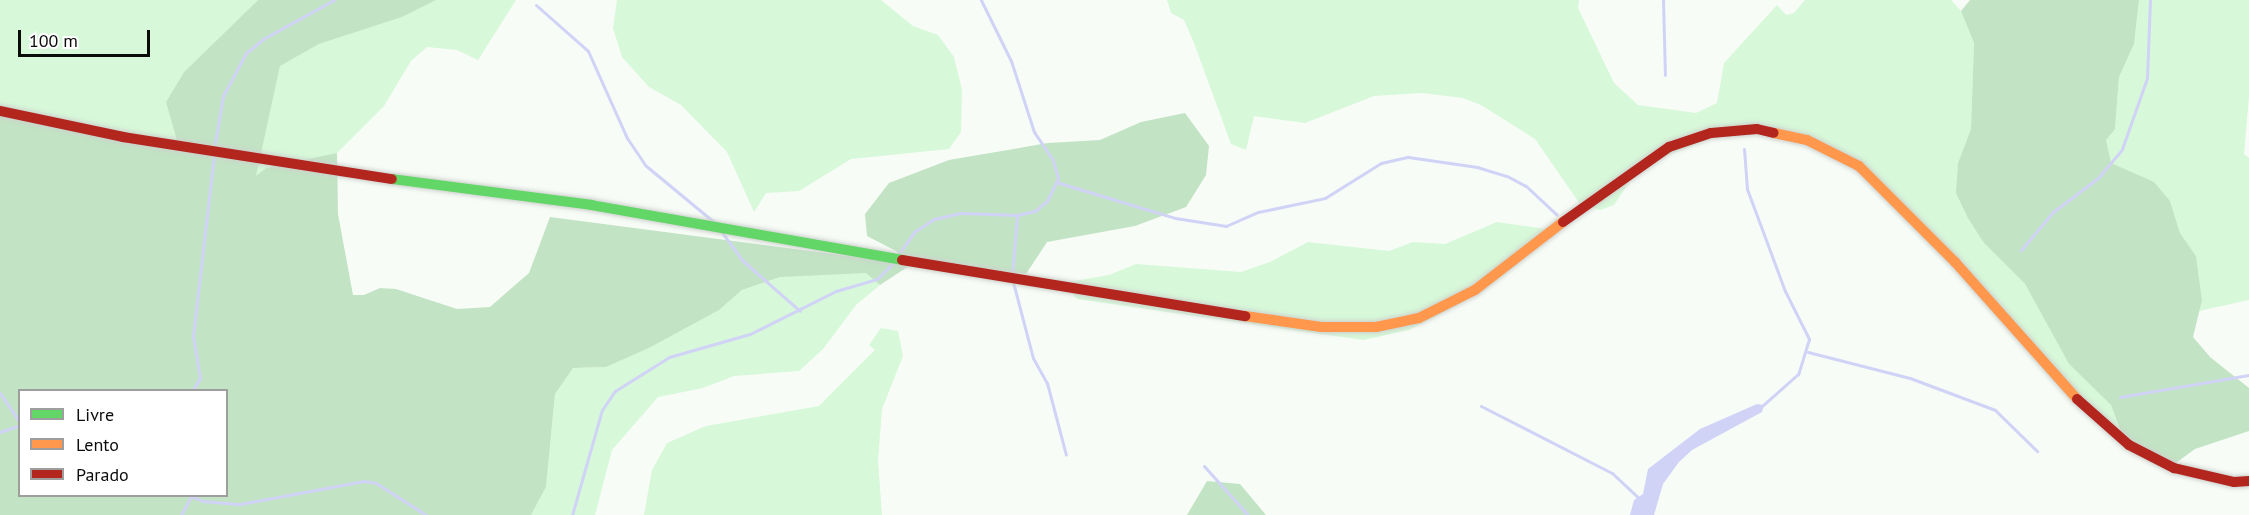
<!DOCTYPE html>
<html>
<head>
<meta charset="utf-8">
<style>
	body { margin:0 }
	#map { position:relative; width:2249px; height:515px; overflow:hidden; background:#f7fcf7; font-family:"PT Sans",sans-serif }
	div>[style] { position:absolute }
	.green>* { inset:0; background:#d7f8d9 }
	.forest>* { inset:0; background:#c2e3c4 }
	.water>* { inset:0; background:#d0d3f6 }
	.stream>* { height:3px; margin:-1.5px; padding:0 1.5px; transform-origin:1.5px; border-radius:1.5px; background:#d0d3f6 }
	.roads { filter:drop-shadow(0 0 2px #cdd1cd) drop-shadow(0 0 2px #cdd1cd) }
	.fast>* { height:10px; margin:-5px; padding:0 5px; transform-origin:5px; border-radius:5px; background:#63d668 }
	.slow>* { height:10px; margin:-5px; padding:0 5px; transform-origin:5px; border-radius:5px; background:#ff974d }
	.jam>* { height:10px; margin:-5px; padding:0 5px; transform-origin:5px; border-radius:5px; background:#b3261e }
	span { translate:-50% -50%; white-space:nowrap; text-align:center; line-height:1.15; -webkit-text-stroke:5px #fff; paint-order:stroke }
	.legend { position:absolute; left:18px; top:389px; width:210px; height:108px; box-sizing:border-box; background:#fff; border:2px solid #9d9e9d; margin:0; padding:8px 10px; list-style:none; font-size:18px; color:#0b0d0b }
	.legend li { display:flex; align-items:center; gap:12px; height:30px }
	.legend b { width:30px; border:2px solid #9d9e9d }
	.scale { position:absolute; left:18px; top:30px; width:132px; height:27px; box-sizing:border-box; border:3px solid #0b0d0b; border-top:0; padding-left:8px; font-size:18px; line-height:21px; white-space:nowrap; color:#0b0d0b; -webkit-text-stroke:4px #fff; paint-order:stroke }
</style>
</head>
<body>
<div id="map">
	<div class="green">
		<div style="clip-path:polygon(0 0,258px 0,184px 72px,166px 102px,177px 141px,131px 136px,0 108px)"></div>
		<div style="clip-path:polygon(436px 0,516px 0,478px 60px,457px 50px,427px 47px,411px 61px,384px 106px,337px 153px,255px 177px,280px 66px,319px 44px,402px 17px)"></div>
		<div style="clip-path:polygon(617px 0,881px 0,913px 26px,938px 35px,954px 57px,962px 90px,961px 132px,949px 149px,851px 159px,799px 191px,766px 193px,754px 212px,727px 152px,681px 105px,649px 87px,622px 57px,613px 28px)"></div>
		<div style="clip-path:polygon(1167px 0,1579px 0,1578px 8px,1614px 83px,1638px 105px,1696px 113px,1717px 103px,1724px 63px,1777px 5px,1786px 15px,1794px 13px,1805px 0,1951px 0,1961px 11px,1974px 43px,1971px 129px,1958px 163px,1957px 193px,1984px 243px,2025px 284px,2069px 364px,2111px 405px,2124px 440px,1847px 160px,1795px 136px,1727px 132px,1640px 166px,1614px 205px,1600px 210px,1580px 204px,1535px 139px,1481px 105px,1463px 98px,1422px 93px,1374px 96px,1305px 123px,1254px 116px,1246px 150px,1231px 144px,1194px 43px,1184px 20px,1171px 13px)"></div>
		<div style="clip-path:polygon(2139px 0,2249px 0,2249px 96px,2244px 154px,2249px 158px,2249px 300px,2199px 311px,2202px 300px,2196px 256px,2180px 233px,2170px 201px,2111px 164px,2105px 140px,2115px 129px,2119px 77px,2134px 44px)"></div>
		<div style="clip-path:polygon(1497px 222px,1546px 229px,1500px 275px,1457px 305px,1409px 330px,1363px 340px,1077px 299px,1063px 283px,1109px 275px,1136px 264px,1241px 272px,1270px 262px,1308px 242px,1389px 251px,1413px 242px,1445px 244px)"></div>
		<div style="clip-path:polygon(830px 272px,867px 273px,880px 285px,856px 305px,823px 349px,799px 371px,734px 376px,703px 388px,658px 397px,612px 450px,595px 515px,531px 515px,546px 487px,555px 394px,573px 368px,606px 367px,649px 348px,719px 310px,742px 290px,780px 277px)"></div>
		<div style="clip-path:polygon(881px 328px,898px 331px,903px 356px,882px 409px,878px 461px,882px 515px,644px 515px,652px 470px,667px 443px,706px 426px,819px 406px,875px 350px,869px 345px)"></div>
	</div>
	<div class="forest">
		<div style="clip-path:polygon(evenodd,258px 0,436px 0,402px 17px,319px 44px,280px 66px,256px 176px,266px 168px,337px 153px,338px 214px,353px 295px,364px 295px,380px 288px,396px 289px,457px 309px,490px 307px,529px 273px,550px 217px,910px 264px,896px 251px,867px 236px,865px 214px,889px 183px,949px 160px,1048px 143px,1100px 140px,1141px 122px,1185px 113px,1209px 146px,1206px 175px,1186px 207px,1135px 226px,1047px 242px,1026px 274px,912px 264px,880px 285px,866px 273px,780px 277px,742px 290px,719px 310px,649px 348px,606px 367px,573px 368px,555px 394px,546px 487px,531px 515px,0 515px,0 108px,131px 136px,177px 141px,166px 102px,184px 72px,258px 0,20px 390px,226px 390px,226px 496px,20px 496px,20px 390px)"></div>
		<div style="clip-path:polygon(1970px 0,2139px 0,2134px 44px,2119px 77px,2115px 129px,2106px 140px,2111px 163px,2154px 182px,2170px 201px,2180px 233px,2196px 256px,2202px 300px,2193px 337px,2210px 357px,2249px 388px,2249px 431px,2195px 449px,2173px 465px,2124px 440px,2111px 405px,2069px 364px,2025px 284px,1984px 243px,1968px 218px,1956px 193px,1958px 163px,1971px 129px,1974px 43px,1961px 11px)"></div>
		<div style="clip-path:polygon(1207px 481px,1240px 484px,1266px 515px,1187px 515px)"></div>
	</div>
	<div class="water">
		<div style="clip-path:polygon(1757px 404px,1764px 405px,1762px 412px,1692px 450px,1679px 462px,1663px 484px,1654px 515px,1630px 515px,1634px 500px,1643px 494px,1648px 469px,1700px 429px)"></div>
	</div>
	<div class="stream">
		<div style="left:1663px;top:0;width:75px;rotate:88.5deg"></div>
		<div style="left:536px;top:5px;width:69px;rotate:41.5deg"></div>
		<div style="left:588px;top:51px;width:95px;rotate:65.9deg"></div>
		<div style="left:627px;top:138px;width:32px;rotate:56deg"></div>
		<div style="left:645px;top:165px;width:91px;rotate:39.6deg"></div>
		<div style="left:214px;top:149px;width:54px;rotate:-80.4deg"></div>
		<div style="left:223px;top:96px;width:49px;rotate:-61.9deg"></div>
		<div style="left:246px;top:53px;width:22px;rotate:-39deg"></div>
		<div style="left:263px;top:39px;width:81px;rotate:-28.8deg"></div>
		<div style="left:1744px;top:149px;width:40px;rotate:85.7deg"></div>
		<div style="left:1747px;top:189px;width:109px;rotate:69.6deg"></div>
		<div style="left:1785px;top:291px;width:54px;rotate:63.4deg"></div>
		<div style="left:1809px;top:339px;width:37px;rotate:107deg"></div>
		<div style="left:1798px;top:374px;width:48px;rotate:138.4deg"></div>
		<div style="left:1056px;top:182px;width:124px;rotate:16.8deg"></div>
		<div style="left:1175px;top:218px;width:52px;rotate:8.9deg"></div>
		<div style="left:1226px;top:226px;width:35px;rotate:-24deg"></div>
		<div style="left:1258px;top:212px;width:68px;rotate:-11.8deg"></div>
		<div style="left:1325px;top:198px;width:66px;rotate:-32deg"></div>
		<div style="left:1381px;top:163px;width:28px;rotate:-13deg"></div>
		<div style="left:1408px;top:157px;width:70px;rotate:8.2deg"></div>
		<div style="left:1477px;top:167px;width:31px;rotate:17deg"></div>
		<div style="left:1507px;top:176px;width:21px;rotate:28deg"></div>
		<div style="left:1526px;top:186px;width:42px;rotate:43.1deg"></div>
		<div style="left:721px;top:231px;width:36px;rotate:54deg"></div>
		<div style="left:742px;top:260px;width:77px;rotate:41.3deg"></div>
		<div style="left:2021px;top:250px;width:50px;rotate:-49.9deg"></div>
		<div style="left:2053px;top:212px;width:56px;rotate:-37.1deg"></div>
		<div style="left:2098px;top:178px;width:38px;rotate:-50deg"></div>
		<div style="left:2122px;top:149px;width:75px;rotate:-70.6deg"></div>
		<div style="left:2147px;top:78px;width:78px;rotate:-87.8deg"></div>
		<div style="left:898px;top:255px;width:28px;rotate:-55deg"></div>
		<div style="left:914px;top:232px;width:24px;rotate:-33deg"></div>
		<div style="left:934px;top:219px;width:28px;rotate:-13deg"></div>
		<div style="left:961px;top:213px;width:56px;rotate:2deg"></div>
		<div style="left:1017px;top:215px;width:18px;rotate:-13deg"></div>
		<div style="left:1035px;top:211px;width:16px;rotate:-40deg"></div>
		<div style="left:1047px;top:201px;width:25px;rotate:-64deg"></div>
		<div style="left:1058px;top:178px;width:19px;rotate:-106deg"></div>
		<div style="left:1053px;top:160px;width:34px;rotate:-124deg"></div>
		<div style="left:1034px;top:132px;width:75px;rotate:-107.9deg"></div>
		<div style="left:1011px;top:61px;width:68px;rotate:-116.2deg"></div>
		<div style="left:1012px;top:276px;width:61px;rotate:-85.3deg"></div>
		<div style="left:1013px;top:282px;width:79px;rotate:75.3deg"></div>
		<div style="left:1033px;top:358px;width:29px;rotate:61deg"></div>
		<div style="left:1047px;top:383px;width:74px;rotate:75.2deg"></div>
		<div style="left:1808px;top:352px;width:105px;rotate:14.3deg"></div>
		<div style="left:1910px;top:378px;width:91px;rotate:20.6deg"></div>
		<div style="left:1995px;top:410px;width:59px;rotate:44.3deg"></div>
		<div style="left:193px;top:390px;width:14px;rotate:-60deg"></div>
		<div style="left:200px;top:378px;width:43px;rotate:-99.5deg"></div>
		<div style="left:193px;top:336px;width:182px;rotate:-83.4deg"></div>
		<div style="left:0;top:393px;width:36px;rotate:56deg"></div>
		<div style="left:2120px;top:397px;width:131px;rotate:-9.7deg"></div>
		<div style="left:1481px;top:406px;width:147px;rotate:27.1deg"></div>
		<div style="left:1612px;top:473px;width:40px;rotate:43deg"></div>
		<div style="left:0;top:432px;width:21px;rotate:-19deg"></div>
		<div style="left:1204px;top:466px;width:66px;rotate:48.1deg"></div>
		<div style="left:191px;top:496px;width:13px;rotate:23deg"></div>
		<div style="left:203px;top:501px;width:37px;rotate:5deg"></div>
		<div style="left:240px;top:504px;width:126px;rotate:-10.5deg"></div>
		<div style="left:364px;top:481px;width:12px;rotate:9deg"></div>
		<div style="left:376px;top:483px;width:59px;rotate:32.6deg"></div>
		<div style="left:181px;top:515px;width:21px;rotate:-62deg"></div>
		<div style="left:572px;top:515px;width:109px;rotate:-74.1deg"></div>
		<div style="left:602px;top:410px;width:23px;rotate:-56deg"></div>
		<div style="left:615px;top:391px;width:64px;rotate:-32.2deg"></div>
		<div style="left:669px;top:357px;width:84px;rotate:-15.9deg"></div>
		<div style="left:750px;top:334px;width:96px;rotate:-26.6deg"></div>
		<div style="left:836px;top:291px;width:43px;rotate:-16.3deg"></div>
		<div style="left:877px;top:279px;width:25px;rotate:-45deg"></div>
	</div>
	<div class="roads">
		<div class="fast">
			<div style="left:392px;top:179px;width:201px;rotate:7.4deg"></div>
			<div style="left:591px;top:205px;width:316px;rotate:10deg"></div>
		</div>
		<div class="slow">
			<div style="left:1774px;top:133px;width:34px;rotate:12deg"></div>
			<div style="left:1807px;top:140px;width:58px;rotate:26.6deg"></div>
			<div style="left:1859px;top:166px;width:136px;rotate:45deg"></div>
			<div style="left:1955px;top:262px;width:183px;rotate:48.3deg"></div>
			<div style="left:1245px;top:316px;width:77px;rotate:8.2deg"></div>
			<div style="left:1321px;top:327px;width:55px"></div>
			<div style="left:1376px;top:327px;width:44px;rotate:-11.8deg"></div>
			<div style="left:1419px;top:318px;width:63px;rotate:-26.6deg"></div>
			<div style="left:1475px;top:290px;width:111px;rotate:-37.7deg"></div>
		</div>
		<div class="jam">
			<div style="left:0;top:111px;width:126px;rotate:11.9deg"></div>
			<div style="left:123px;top:137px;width:272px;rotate:8.9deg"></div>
			<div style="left:1563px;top:222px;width:130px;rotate:-35.3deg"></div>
			<div style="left:1669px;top:147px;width:44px;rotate:-18.4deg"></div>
			<div style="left:1711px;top:133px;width:46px;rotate:-5deg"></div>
			<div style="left:1757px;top:129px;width:17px;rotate:13deg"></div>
			<div style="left:902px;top:260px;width:348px;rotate:9.3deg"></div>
			<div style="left:2077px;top:399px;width:69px;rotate:41.5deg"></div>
			<div style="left:2129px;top:445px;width:51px;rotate:27.1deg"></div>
			<div style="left:2174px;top:468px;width:62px;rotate:13.1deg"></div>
			<div style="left:2234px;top:482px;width:15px;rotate:-4deg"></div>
		</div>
	</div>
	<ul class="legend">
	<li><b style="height:8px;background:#63d668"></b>Livre</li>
	<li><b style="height:8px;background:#ff974d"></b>Lento</li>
	<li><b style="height:8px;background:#b3261e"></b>Parado</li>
	</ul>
	<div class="scale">100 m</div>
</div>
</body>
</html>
